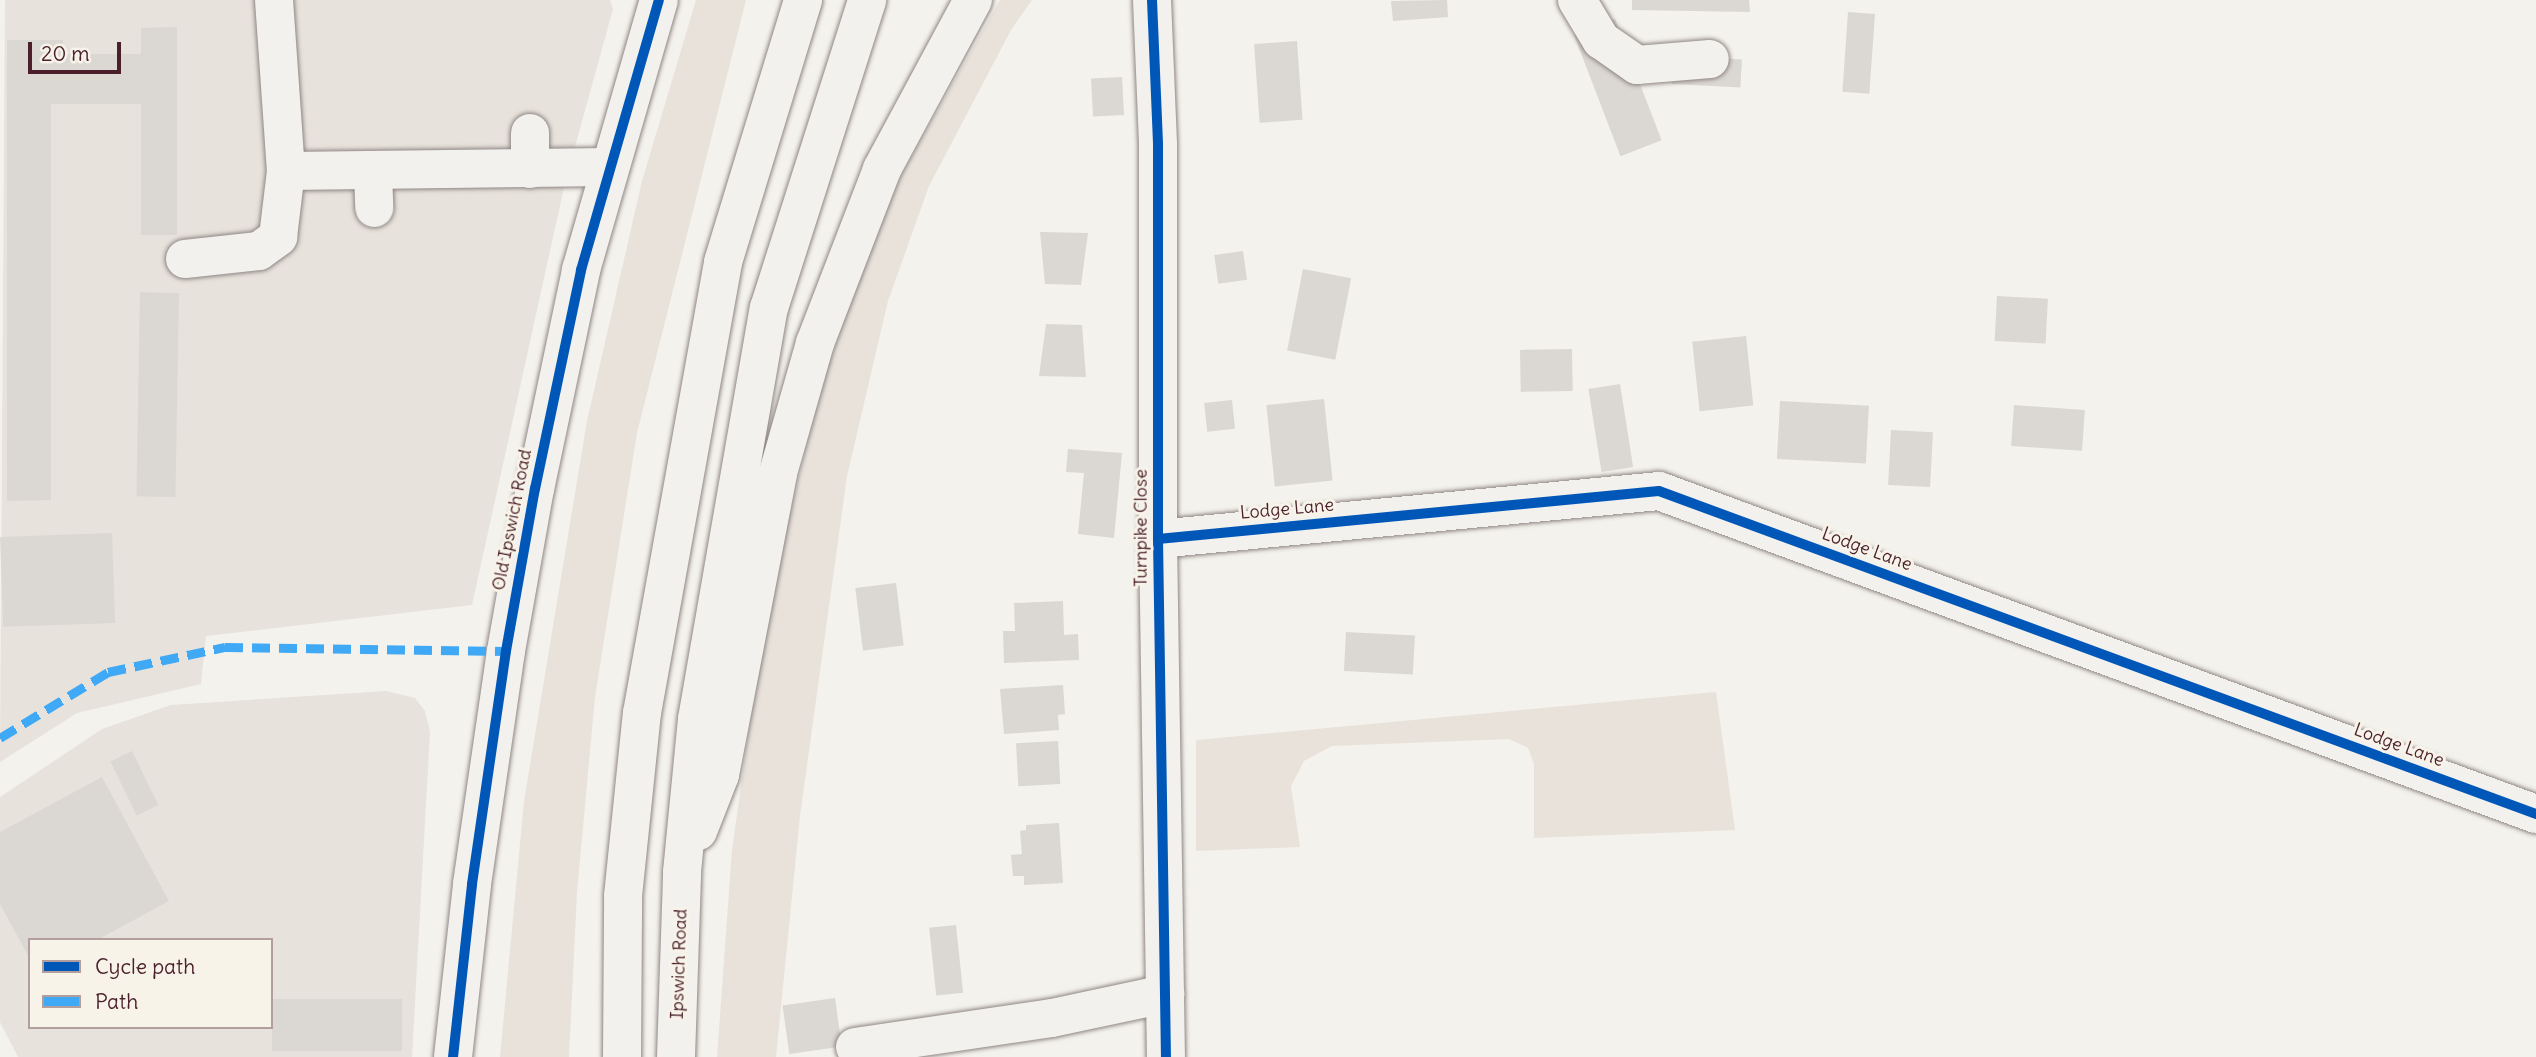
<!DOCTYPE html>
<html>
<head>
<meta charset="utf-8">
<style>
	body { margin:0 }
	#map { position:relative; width:2536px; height:1057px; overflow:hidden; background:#f4f2ec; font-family:Delius,sans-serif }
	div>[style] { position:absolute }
	.built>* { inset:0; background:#e7e2db }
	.green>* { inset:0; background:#e8e2da }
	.building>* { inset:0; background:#dbd7d3; transform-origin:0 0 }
	.roads { filter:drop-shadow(0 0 2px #8f8685) drop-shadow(0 0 2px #8f8685) }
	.minor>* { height:38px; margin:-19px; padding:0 19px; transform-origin:19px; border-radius:19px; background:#f2f1ed }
	.highway>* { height:38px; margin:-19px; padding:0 19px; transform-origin:19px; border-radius:19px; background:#f2f1ed }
	.quiet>* { height:9px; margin-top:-4.5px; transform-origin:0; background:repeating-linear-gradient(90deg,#3fa9f5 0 18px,transparent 0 27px) }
	.cycleway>* { height:10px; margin:-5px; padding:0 5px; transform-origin:5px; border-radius:5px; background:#0057b8 }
	span { translate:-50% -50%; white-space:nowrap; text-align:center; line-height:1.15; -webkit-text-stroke:6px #f7f3e8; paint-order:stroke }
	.street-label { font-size:18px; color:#4a1f2b }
	.legend { position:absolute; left:28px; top:938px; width:245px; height:91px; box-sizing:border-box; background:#f7f3e8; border:2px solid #b29e9c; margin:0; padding:9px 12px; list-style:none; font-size:21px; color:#4a1f2b }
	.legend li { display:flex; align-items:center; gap:14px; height:35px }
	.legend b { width:35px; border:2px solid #b29e9c }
	.scale { position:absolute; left:28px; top:42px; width:93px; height:32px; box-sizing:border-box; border:4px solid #4a1f2b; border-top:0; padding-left:9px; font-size:21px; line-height:24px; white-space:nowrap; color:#4a1f2b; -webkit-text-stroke:5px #f7f3e8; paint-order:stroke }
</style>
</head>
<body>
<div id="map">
	<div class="built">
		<div style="clip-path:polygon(5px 0,610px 0,613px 9px,565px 183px,472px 605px,206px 636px,201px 684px,77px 713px,0 762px)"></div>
		<div style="clip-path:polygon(evenodd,386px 691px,415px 698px,425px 711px,430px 732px,412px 1057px,18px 1057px,0 1022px,0 797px,102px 729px,171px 705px,386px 691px,30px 940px,271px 940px,271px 1027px,30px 1027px,30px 940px)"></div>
	</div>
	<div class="green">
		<div style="clip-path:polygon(696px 0,746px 0,637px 433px,595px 697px,577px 892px,569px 1057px,500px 1057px,524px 801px,587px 421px,642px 181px)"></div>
		<div style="clip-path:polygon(1000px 0,1032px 0,1011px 30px,929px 186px,888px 301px,847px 476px,800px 816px,776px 1057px,717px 1057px,732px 850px,750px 722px,776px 573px,819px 394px,866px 255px,902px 174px)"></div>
		<div style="clip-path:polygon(1716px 692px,1735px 830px,1534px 838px,1534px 764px,1528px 748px,1509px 739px,1332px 746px,1304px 761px,1291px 786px,1300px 847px,1196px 851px,1196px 740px)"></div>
	</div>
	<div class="building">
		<div style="clip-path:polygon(1447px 0,1448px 17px,1393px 21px,1391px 1px)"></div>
		<div style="clip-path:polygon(1632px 0,1749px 0,1750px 12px,1632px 10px)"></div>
		<div style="left:1848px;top:12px;width:27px;height:80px;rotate:4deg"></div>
		<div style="left:1615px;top:19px;width:130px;height:44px;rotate:69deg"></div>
		<div style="clip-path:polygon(177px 27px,177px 235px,141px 235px,141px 104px,51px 104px,51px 500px,7px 501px,7px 40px,63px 40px,63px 54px,141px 54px,141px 28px)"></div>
		<div style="left:1297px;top:41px;width:79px;height:43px;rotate:86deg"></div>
		<div style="left:1673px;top:56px;width:69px;height:28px;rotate:3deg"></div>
		<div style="left:1122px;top:77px;width:38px;height:31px;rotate:87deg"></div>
		<div style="clip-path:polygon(1040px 232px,1088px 233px,1081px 285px,1045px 284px)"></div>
		<div style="left:1243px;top:251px;width:29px;height:29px;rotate:82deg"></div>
		<div style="left:1303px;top:269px;width:49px;height:83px;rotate:11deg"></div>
		<div style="left:179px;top:293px;width:204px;height:39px;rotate:91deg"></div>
		<div style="left:1997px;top:296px;width:51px;height:45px;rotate:3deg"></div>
		<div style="clip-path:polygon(1046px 324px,1082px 325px,1086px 377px,1039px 376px)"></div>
		<div style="left:1746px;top:336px;width:70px;height:54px;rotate:84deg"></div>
		<div style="left:1572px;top:349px;width:42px;height:52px;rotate:89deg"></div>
		<div style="left:1620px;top:384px;width:84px;height:32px;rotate:81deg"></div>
		<div style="left:1324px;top:399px;width:82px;height:58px;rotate:84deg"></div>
		<div style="left:1232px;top:400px;width:29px;height:28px;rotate:84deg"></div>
		<div style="left:1780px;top:401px;width:89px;height:58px;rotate:3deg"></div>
		<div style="left:2014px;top:405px;width:71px;height:41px;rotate:4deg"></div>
		<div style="left:1891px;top:430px;width:42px;height:55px;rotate:3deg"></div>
		<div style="clip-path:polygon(1068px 449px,1122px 453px,1114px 538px,1078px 534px,1084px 473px,1066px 472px)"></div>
		<div style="left:112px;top:533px;width:90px;height:112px;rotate:88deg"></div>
		<div style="left:896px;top:583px;width:63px;height:41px;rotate:83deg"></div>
		<div style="clip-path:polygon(1063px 601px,1064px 635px,1078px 634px,1079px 660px,1004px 663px,1003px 631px,1015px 631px,1014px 603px)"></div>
		<div style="left:1346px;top:632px;width:69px;height:39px;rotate:3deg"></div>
		<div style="clip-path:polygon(1063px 685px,1065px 714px,1058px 715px,1059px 730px,1004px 734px,1000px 689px)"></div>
		<div style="left:1058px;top:741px;width:43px;height:42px;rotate:87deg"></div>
		<div style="left:132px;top:751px;width:60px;height:24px;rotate:64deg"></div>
		<div style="clip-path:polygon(102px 777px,169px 901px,97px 940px,30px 940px,30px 959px,0 904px,0 832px)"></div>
		<div style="clip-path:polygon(1059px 823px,1063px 883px,1024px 885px,1024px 876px,1013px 876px,1011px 855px,1022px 854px,1020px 831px,1026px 830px,1026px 825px)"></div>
		<div style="left:956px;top:925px;width:68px;height:27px;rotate:84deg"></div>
		<div style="left:835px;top:998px;width:49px;height:53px;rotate:82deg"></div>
		<div style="left:402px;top:999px;width:52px;height:130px;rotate:90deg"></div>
	</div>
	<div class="roads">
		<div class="minor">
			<div style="left:274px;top:0;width:171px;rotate:86deg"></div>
			<div style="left:1152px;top:0;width:145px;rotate:87.6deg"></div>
			<div style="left:1158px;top:145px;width:394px;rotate:90deg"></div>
			<div style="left:1158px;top:539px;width:518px;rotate:89.12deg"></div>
			<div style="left:1577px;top:0;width:47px;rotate:59deg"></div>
			<div style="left:1601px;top:40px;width:44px;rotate:34.8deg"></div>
			<div style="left:1637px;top:65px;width:73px;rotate:-4.7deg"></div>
			<div style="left:530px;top:133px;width:36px;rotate:90deg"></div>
			<div style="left:373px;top:171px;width:37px;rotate:88deg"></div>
			<div style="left:185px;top:259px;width:74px;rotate:-6.2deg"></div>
			<div style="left:259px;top:251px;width:24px;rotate:-36deg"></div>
			<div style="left:278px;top:237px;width:66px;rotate:-83.1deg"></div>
			<div style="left:286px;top:171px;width:323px;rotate:-0.7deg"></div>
			<div style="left:1158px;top:539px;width:503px;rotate:-5.47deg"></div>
			<div style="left:1659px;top:491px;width:935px;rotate:20.22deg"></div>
			<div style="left:855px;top:1047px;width:199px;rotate:-8.4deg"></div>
			<div style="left:1052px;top:1018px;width:116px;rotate:-12deg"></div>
			<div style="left:453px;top:1057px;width:174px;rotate:-83.7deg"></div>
			<div style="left:472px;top:884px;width:235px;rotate:-81.7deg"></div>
			<div style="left:506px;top:651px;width:165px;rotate:-79.9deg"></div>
			<div style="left:535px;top:489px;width:224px;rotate:-78.1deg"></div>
			<div style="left:581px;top:270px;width:281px;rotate:-73.9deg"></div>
		</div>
		<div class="highway">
			<div style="left:698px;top:831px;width:60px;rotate:-68.6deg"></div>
			<div style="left:720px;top:775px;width:308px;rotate:-79.1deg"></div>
			<div style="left:778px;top:473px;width:135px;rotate:-74.1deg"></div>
			<div style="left:815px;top:343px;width:186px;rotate:-68.9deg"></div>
			<div style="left:882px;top:169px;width:192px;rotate:-61.7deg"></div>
			<div style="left:622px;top:1057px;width:161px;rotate:-89.6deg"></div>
			<div style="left:623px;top:896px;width:184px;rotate:-84.1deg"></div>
			<div style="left:642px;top:713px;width:458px;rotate:-79.8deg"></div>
			<div style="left:723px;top:262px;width:274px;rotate:-73deg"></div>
			<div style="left:676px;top:1057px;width:185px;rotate:-88.1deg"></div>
			<div style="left:682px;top:872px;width:154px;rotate:-84.4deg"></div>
			<div style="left:697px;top:719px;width:417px;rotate:-80.1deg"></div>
			<div style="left:769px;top:308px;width:323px;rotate:-72.3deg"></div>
		</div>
	</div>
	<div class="quiet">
		<div style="left:0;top:738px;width:127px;rotate:-31.4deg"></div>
		<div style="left:108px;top:672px;width:120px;rotate:-12.1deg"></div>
		<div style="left:225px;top:647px;width:281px;rotate:0.8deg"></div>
	</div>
	<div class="cycleway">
		<div style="left:1152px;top:0;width:145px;rotate:87.6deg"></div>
		<div style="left:1158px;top:145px;width:394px;rotate:90deg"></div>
		<div style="left:1158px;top:539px;width:518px;rotate:89.12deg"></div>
		<div style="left:1158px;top:539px;width:503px;rotate:-5.47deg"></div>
		<div style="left:1659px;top:491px;width:935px;rotate:20.22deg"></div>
		<div style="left:453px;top:1057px;width:174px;rotate:-83.7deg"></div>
		<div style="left:472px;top:884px;width:235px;rotate:-81.7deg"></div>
		<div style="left:506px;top:651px;width:165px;rotate:-79.9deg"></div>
		<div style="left:535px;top:489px;width:224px;rotate:-78.1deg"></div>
		<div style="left:581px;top:270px;width:281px;rotate:-73.9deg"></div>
	</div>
	<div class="street-label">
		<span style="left:1287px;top:509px;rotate:-5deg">Lodge Lane</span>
		<span style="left:512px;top:520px;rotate:-79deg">Old Ipswich Road</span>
		<span style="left:1141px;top:528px;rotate:-90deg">Turnpike Close</span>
		<span style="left:1867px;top:549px;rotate:20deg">Lodge Lane</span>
		<span style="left:2399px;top:745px;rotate:20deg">Lodge Lane</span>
		<span style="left:679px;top:964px;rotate:-88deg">Ipswich Road</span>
	</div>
	<ul class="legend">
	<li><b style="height:9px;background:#0057b8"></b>Cycle path</li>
	<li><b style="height:9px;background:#3fa9f5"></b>Path</li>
	</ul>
	<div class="scale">20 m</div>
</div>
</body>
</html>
